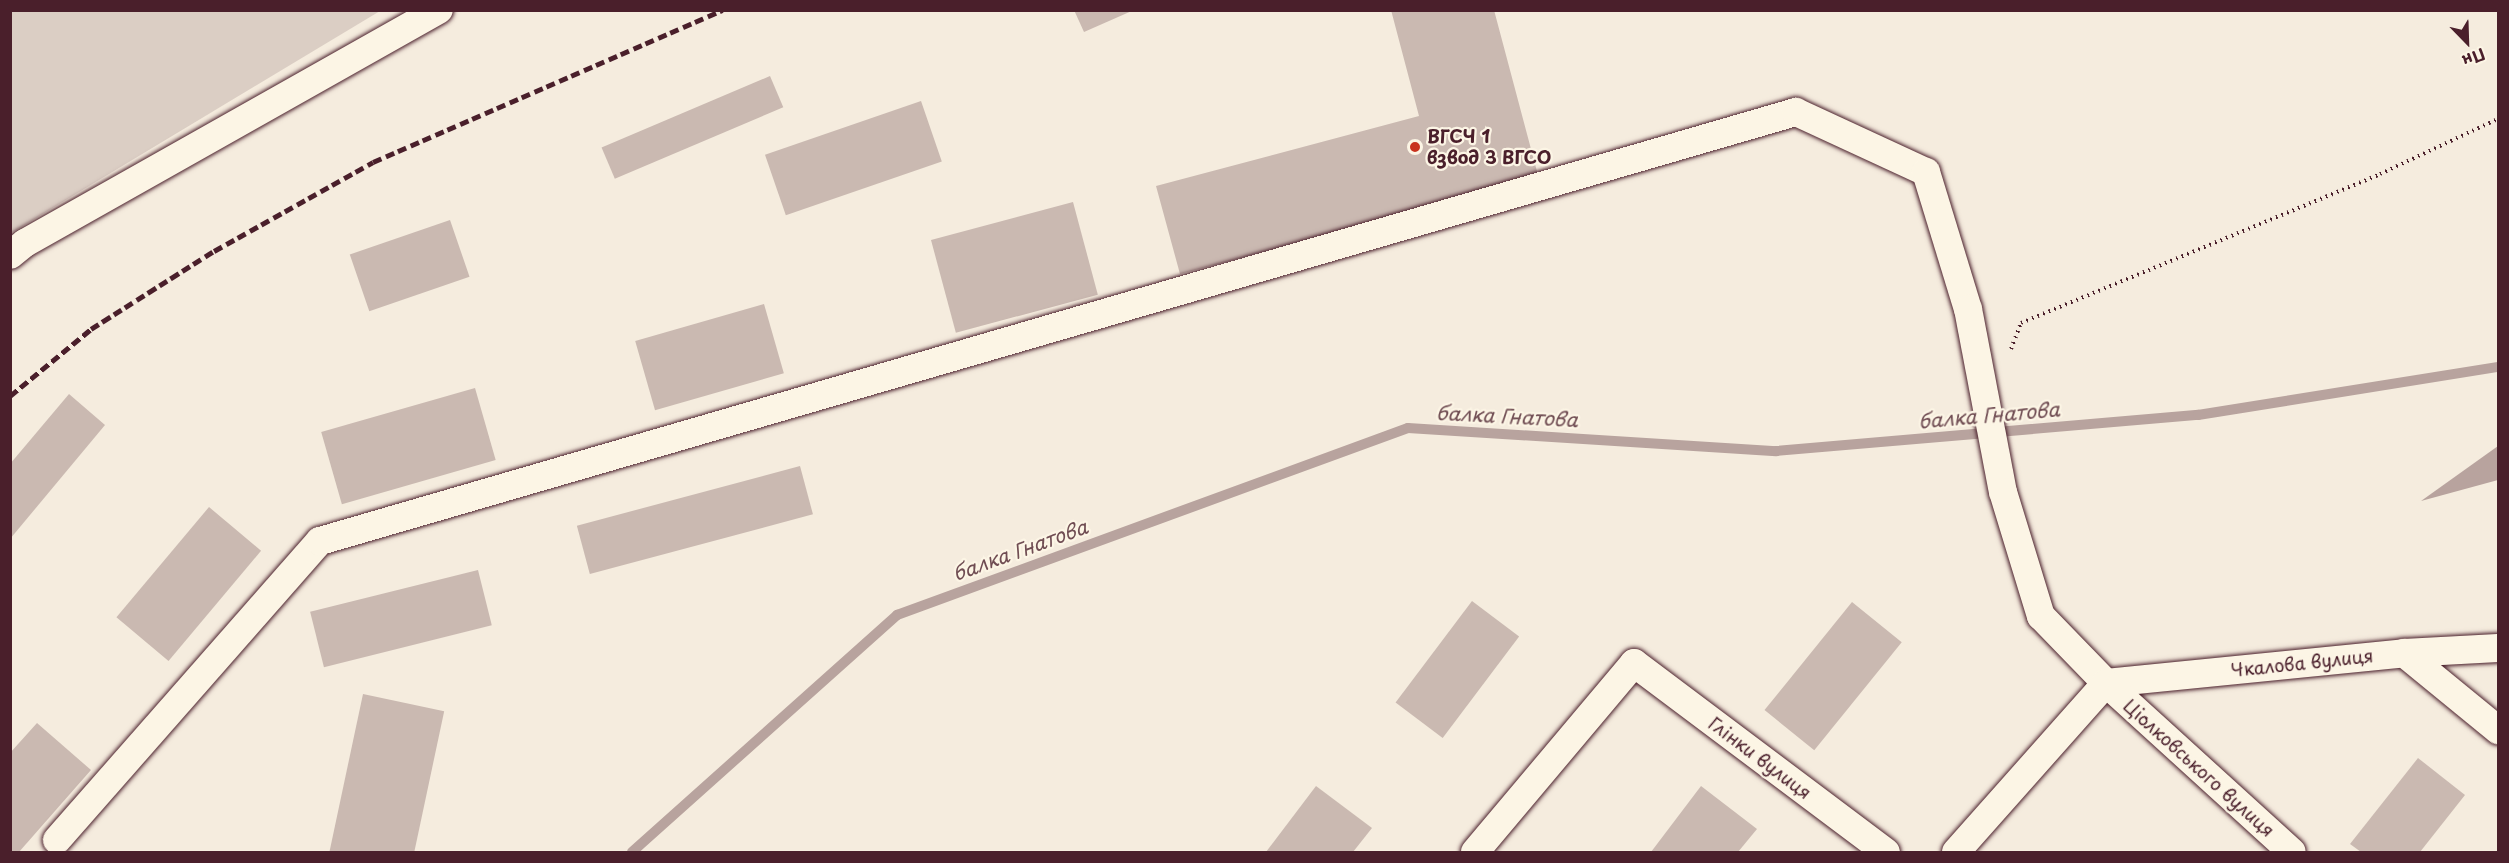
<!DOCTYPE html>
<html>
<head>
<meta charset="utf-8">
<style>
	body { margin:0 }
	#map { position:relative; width:2509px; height:863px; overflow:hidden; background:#f5ecde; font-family:"Playpen Sans",sans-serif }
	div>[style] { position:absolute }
	.green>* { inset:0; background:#dbcec4 }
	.water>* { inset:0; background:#b8a39e }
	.stream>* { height:10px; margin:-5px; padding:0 5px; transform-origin:5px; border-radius:5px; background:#b8a39e }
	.building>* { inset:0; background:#cab9b1; transform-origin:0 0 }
	.path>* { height:4px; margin-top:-2px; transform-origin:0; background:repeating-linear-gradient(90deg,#4a1f2b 0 1.5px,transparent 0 6px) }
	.roads { filter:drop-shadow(0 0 2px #4a1f2b) drop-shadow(0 0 2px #4a1f2b) }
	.street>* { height:28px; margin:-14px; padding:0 14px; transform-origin:14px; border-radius:14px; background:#fcf5e5 }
	.rail>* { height:4.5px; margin-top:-2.25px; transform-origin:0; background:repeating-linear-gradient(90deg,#4a1f2b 0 9px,transparent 0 13.5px) }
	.dots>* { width:16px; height:16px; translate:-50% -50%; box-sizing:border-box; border:3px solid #fcf5e5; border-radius:50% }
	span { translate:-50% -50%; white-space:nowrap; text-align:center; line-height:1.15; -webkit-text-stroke:4.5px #fcf5e5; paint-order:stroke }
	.poi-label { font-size:18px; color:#4a1f2b; font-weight:700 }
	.left { translate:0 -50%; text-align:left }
	.street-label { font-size:18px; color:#4a1f2b }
	.water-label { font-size:20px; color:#704d53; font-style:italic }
	.frame { position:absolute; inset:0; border:12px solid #4a1f2b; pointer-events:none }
	.north { position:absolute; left:2437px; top:12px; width:60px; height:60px; -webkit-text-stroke:4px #fcf5e5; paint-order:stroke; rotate:157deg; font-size:16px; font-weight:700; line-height:24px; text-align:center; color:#4a1f2b }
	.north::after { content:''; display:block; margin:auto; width:21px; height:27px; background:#4a1f2b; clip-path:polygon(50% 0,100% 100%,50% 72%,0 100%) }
</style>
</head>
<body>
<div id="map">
	<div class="green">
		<div style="clip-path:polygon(11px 10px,380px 10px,380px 11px,11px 233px)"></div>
	</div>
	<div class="water">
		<div style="clip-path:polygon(2498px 446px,2498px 480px,2421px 501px)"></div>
	</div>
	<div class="stream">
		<div style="left:632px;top:852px;width:356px;rotate:-41.8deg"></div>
		<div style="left:897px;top:615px;width:544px;rotate:-20.1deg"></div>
		<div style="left:1408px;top:428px;width:369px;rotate:3.6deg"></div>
		<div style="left:1776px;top:451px;width:424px;rotate:-4.9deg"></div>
		<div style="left:2198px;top:415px;width:304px;rotate:-9.1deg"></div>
	</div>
	<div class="building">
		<div style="clip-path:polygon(1074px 10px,1134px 10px,1084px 32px)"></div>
		<div style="clip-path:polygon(1391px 10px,1494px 10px,1539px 179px,1180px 274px,1156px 186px,1419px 116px)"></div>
		<div style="left:770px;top:76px;width:34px;height:183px;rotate:67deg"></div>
		<div style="left:921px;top:101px;width:64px;height:165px;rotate:71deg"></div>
		<div style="left:1073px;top:202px;width:96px;height:147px;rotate:75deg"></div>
		<div style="left:450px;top:220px;width:60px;height:106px;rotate:71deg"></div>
		<div style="left:764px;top:304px;width:72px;height:134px;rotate:74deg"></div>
		<div style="left:475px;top:388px;width:75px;height:160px;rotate:74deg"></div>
		<div style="clip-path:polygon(69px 394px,105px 425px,10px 539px,10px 464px)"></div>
		<div style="left:800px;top:466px;width:50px;height:231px;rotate:75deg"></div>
		<div style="left:209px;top:507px;width:68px;height:144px;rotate:40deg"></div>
		<div style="left:478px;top:570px;width:57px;height:173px;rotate:76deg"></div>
		<div style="left:1472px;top:601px;width:59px;height:127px;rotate:37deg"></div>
		<div style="left:1852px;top:602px;width:64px;height:139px;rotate:39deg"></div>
		<div style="left:363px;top:694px;width:83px;height:161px;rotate:12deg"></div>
		<div style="clip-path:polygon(37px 723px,91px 770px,19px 852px,10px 852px,10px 753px)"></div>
		<div style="clip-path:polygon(2418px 758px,2465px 795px,2420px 852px,2361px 852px,2350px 844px)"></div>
		<div style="clip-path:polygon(1316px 786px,1372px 828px,1353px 852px,1266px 852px)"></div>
		<div style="clip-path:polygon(1701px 786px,1757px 829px,1738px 852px,1651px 852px)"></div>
	</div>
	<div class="path">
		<div style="left:2011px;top:349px;width:28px;rotate:-69deg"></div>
		<div style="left:2021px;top:323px;width:389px;rotate:-22.5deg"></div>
		<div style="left:2380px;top:174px;width:130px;rotate:-25deg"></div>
	</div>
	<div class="roads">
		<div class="street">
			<div style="left:10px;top:255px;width:19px;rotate:-39deg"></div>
			<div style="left:25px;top:243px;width:475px;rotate:-29.4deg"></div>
			<div style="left:2404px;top:653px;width:122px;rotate:39.3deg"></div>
			<div style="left:2106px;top:683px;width:300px;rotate:-5.7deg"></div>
			<div style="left:2404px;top:653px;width:94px;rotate:-3deg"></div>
			<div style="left:57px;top:840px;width:398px;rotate:-48.7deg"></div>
			<div style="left:320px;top:541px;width:1537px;rotate:-16.21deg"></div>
			<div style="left:1796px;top:112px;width:143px;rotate:24.8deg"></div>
			<div style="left:1926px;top:172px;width:143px;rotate:73deg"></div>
			<div style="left:1968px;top:309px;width:186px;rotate:79.2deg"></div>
			<div style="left:2003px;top:492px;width:130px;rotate:73deg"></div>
			<div style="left:2041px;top:616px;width:93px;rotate:45.9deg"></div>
			<div style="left:2106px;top:683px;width:251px;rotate:42.3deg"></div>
			<div style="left:1475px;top:852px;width:247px;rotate:-49.9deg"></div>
			<div style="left:1634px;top:663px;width:315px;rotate:36.9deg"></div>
			<div style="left:1956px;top:852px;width:226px;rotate:-48.4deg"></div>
		</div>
	</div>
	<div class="rail">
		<div style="left:10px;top:396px;width:105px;rotate:-39.6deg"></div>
		<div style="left:91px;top:329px;width:146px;rotate:-32.4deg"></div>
		<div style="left:214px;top:251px;width:182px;rotate:-29.2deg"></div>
		<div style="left:373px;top:162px;width:381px;rotate:-23.5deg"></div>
	</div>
	<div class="dots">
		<div style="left:1415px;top:147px;background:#c8321e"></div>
	</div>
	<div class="poi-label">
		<span class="left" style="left:1427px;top:147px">ВГСЧ 1<br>взвод 3 ВГСО</span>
	</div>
	<div class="street-label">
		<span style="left:2302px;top:663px;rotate:-6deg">Чкалова вулиця</span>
		<span style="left:1760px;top:758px;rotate:37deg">Глінки вулиця</span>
		<span style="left:2199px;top:768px;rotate:42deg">Ціолковського вулиця</span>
	</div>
	<div class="water-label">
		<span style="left:1989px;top:415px;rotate:-5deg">балка Гнатова</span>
		<span style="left:1507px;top:416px;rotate:3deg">балка Гнатова</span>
		<span style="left:1020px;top:550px;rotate:-20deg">балка Гнатова</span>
	</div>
	<div class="frame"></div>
	<div class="north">Пн</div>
</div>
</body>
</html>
